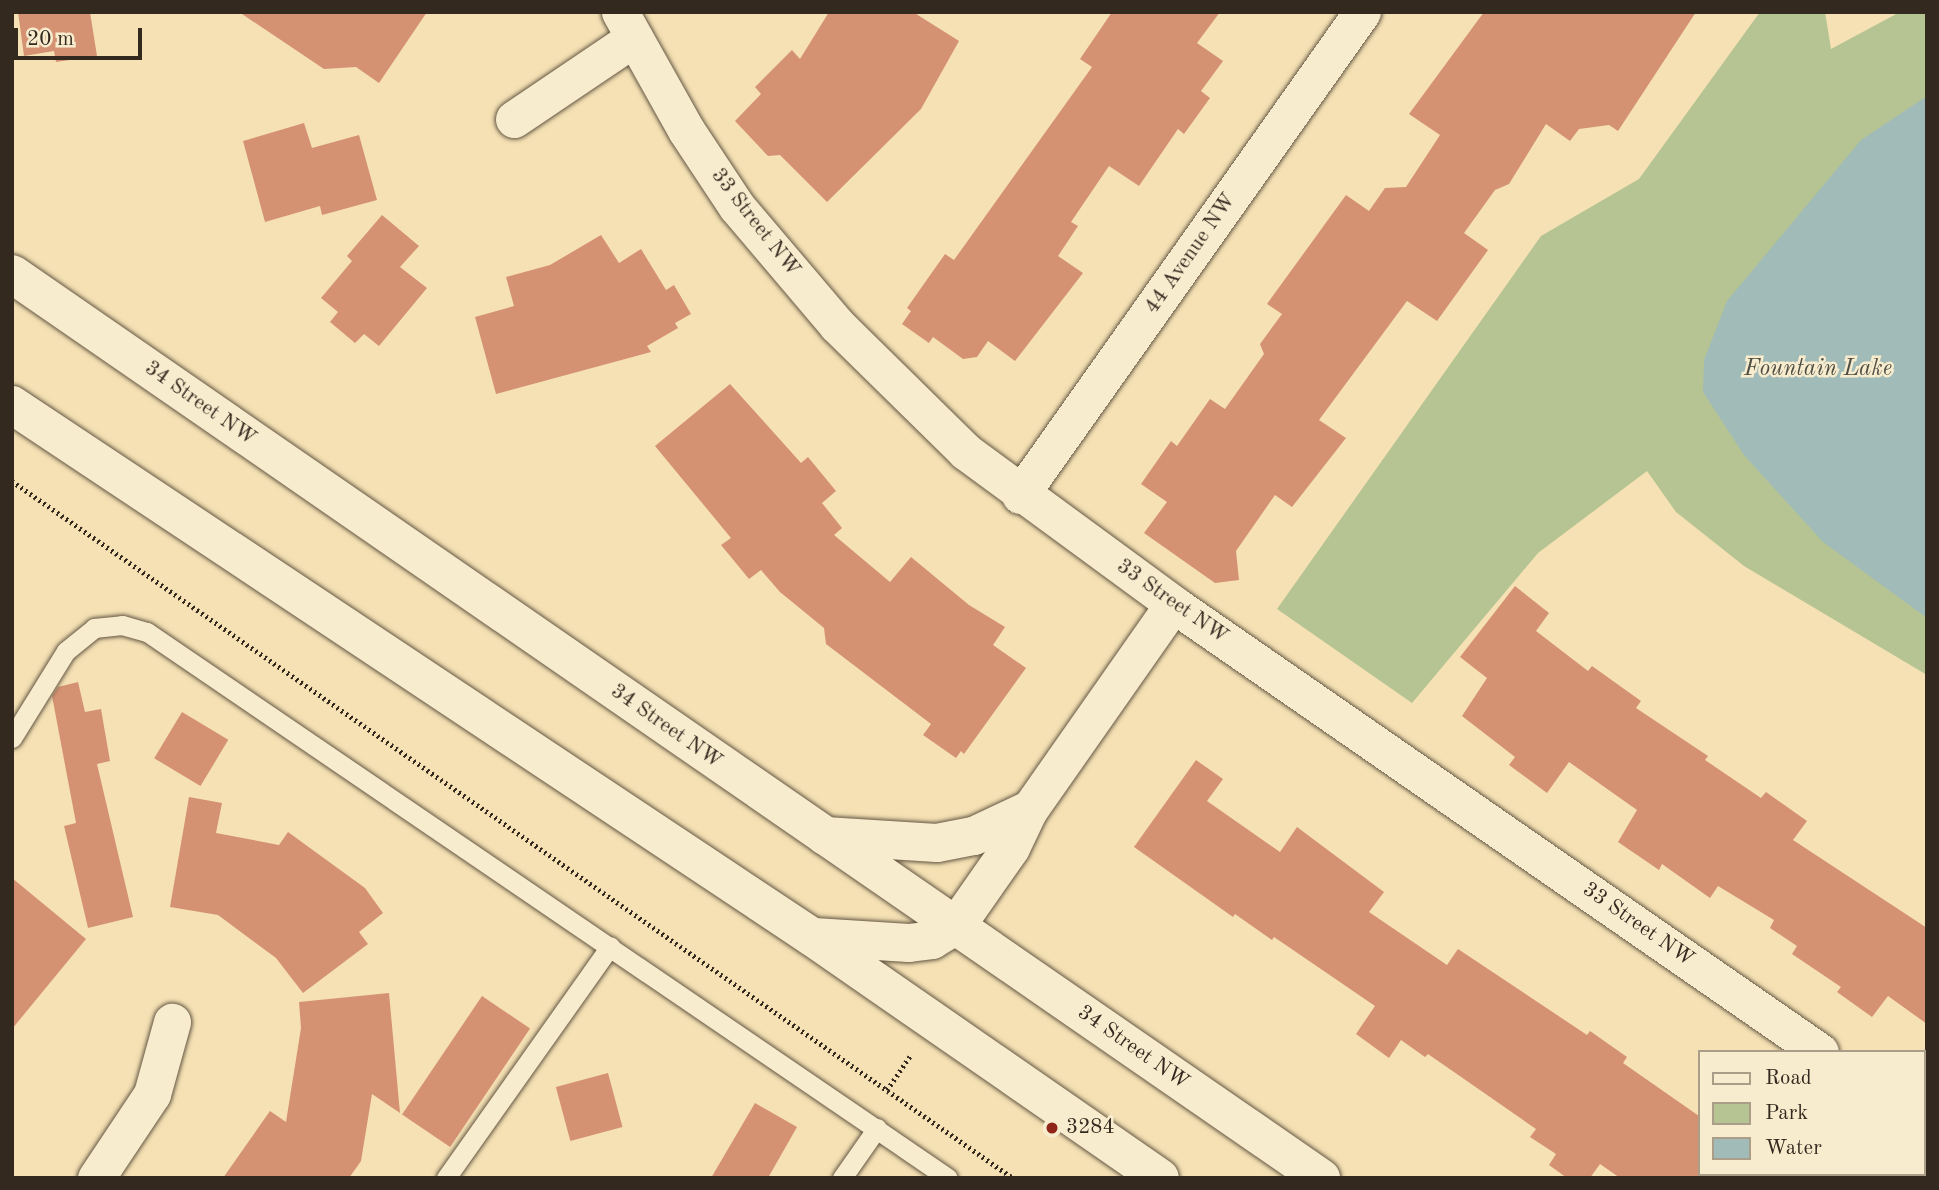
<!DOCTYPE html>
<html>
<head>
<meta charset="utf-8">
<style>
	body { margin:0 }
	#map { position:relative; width:1939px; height:1190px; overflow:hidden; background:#f5e1b4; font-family:"Old Standard TT",serif }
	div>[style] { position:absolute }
	.green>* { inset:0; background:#b5c492 }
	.water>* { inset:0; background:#a1bbb8 }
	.building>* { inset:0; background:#d59273; transform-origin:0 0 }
	.path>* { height:4.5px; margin-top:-2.25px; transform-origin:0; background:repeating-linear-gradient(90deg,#34291f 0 2px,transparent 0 5.5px) }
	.roads { filter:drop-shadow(0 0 2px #645744) drop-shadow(0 0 2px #645744) }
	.lane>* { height:19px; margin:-9.5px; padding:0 9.5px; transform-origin:9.5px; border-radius:9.5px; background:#f8ecce }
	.street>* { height:37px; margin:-18.5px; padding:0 18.5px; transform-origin:18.5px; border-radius:18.5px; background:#f8ecce }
	.secondary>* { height:38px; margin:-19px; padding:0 19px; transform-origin:19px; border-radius:19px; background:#f8ecce }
	.dots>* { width:19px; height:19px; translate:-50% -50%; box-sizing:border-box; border:4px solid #f8ecce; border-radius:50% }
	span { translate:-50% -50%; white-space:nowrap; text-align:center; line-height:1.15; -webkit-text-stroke:5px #f8ecce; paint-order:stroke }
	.street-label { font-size:21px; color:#34291f }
	.poi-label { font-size:21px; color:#34291f }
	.left { translate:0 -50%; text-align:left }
	.water-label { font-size:23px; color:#4f4e45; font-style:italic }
	.frame { position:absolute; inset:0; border:14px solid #34291f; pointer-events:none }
	.legend { position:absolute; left:1698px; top:1050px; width:228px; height:126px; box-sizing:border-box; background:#f8ecce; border:2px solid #aa9e88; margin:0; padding:9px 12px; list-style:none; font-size:21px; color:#34291f }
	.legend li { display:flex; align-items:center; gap:14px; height:35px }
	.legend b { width:35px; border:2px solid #aa9e88 }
	.scale { position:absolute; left:14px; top:28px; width:128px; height:32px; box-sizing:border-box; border:4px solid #34291f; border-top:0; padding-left:9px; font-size:21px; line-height:24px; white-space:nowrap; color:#34291f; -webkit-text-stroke:5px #f8ecce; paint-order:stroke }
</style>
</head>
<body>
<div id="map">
	<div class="green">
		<div style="clip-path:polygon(1760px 12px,1825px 12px,1831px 49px,1900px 12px,1927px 12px,1927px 675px,1744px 566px,1676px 512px,1647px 471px,1538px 553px,1412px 703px,1277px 609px,1541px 236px,1639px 179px)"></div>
	</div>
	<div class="water">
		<div style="clip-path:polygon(1927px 96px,1927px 618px,1823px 542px,1744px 455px,1703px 392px,1704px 360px,1727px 301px,1861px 140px)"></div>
	</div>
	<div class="building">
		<div style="clip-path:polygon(18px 12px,90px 12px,97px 56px,56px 62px,54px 51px,24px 56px)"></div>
		<div style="clip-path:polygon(239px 12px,427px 12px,379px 83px,356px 67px,324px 69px)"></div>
		<div style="clip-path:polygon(829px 12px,913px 12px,959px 41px,921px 109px,827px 202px,780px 155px,768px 156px,735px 121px,761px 94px,755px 87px,792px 50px,800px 59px)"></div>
		<div style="clip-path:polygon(1112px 12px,1220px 12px,1197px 43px,1223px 61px,1201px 91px,1210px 98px,1184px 134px,1178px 129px,1139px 186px,1109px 166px,1071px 222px,1078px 226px,1058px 256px,1083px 273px,1015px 361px,988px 341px,977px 357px,963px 359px,933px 337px,929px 343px,902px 324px,911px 311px,907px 308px,945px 254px,954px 260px,1092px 67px,1080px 59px)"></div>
		<div style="clip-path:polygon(1484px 12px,1696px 12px,1618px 131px,1609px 125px,1579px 129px,1570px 141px,1546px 124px,1509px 184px,1495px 190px,1464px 233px,1488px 250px,1437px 321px,1407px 301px,1319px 420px,1346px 438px,1292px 507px,1275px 495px,1236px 551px,1239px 580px,1215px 583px,1144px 533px,1167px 502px,1141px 484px,1171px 441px,1177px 446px,1210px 399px,1225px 409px,1264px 354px,1260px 344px,1282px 314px,1267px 304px,1346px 195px,1369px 211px,1385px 188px,1406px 187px,1440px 135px,1409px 114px)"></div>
		<div style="clip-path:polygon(304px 123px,312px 148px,359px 135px,377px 200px,322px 215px,320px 206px,265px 222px,243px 141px)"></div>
		<div style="clip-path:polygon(382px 215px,419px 246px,400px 267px,427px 288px,379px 346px,364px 334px,355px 343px,330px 322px,338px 312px,321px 298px,352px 261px,347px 256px)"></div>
		<div style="clip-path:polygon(601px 235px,619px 263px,641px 249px,666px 290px,674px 285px,691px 314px,675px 323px,678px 328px,647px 346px,651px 352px,496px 394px,475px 317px,514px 306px,506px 277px,550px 265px)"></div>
		<div style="clip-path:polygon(730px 384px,801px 463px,808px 457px,836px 491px,822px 503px,842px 528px,834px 535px,890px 582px,911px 557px,969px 605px,1005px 627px,993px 645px,1026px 668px,964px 754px,961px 751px,956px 758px,923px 735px,931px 724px,826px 644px,824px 628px,780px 592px,761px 570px,749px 579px,721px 545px,731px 538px,655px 446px)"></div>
		<div style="clip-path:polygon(1515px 586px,1549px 613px,1536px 631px,1588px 671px,1592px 666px,1641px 701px,1636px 708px,1708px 756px,1705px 760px,1761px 798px,1766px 792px,1807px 821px,1793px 840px,1927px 928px,1927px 1024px,1888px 996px,1872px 1017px,1837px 992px,1841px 987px,1792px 954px,1797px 946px,1770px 928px,1774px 920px,1718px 886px,1710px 898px,1662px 864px,1659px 870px,1618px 842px,1637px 810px,1569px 762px,1547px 793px,1509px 765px,1515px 757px,1462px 716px,1487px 678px,1460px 657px)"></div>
		<div style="clip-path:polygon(78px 682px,85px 712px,101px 709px,110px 761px,97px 764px,133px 917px,88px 928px,64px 826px,76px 823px,52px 696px,58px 687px)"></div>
		<div style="left:182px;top:712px;width:54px;height:54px;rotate:31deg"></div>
		<div style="clip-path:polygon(1196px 760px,1223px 779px,1207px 801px,1280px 852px,1297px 827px,1384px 892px,1369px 912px,1447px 965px,1458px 949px,1587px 1035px,1590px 1031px,1627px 1057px,1623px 1063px,1699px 1116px,1699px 1178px,1620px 1178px,1600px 1164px,1590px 1178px,1567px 1178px,1549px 1165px,1556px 1154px,1530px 1137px,1536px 1129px,1428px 1054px,1425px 1057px,1401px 1040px,1389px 1058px,1356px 1034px,1375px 1006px,1274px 937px,1272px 940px,1235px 914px,1233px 917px,1134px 847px)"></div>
		<div style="clip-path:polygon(189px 797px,222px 803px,216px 833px,279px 845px,288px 832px,365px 888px,383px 913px,359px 932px,368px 944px,303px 993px,276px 958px,218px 915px,170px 907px)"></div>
		<div style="clip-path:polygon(12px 878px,86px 939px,12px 1029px)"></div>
		<div style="clip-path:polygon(389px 993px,400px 1113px,372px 1094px,361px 1161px,349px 1178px,223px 1178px,270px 1111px,286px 1122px,301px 1028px,299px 1002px)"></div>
		<div style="left:482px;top:996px;width:58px;height:143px;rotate:34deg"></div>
		<div style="left:608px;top:1073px;width:56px;height:54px;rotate:75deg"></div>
		<div style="clip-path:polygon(755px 1103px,797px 1127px,768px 1178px,711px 1178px)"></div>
	</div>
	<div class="path">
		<div style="left:12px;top:481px;width:1220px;rotate:34.85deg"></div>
		<div style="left:887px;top:1090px;width:41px;rotate:-55.9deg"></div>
	</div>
	<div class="roads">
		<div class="lane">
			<div style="left:12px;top:738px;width:102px;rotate:-58.2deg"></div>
			<div style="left:66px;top:651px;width:36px;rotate:-39deg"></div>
			<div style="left:94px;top:628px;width:28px;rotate:-6deg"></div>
			<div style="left:122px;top:625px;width:26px;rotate:16deg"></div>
			<div style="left:147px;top:632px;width:969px;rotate:34.28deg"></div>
			<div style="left:446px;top:1178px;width:284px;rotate:-54.7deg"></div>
			<div style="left:842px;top:1178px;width:61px;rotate:-55deg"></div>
		</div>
		<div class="street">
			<div style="left:620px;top:12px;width:135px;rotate:60.8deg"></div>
			<div style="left:686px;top:130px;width:92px;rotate:56.5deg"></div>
			<div style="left:737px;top:207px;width:155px;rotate:49.7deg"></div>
			<div style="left:837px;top:325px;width:180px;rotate:44.5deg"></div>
			<div style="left:965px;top:451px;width:258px;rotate:36.3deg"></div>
			<div style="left:1173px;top:604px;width:787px;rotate:34.7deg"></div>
			<div style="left:514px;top:119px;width:145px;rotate:-34deg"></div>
			<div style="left:1020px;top:495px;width:592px;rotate:-54.7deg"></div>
			<div style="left:1029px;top:810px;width:251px;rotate:-55deg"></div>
			<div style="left:1923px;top:1123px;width:4px;rotate:27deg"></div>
			<div style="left:96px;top:1178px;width:101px;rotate:-56.3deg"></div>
			<div style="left:152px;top:1094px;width:75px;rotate:-74.5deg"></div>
		</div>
		<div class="secondary">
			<div style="left:12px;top:274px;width:1591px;rotate:34.63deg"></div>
			<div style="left:12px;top:405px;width:961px;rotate:33.62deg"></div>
			<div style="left:812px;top:937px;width:423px;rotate:34.7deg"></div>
			<div style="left:825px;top:836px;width:112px;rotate:3.6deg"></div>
			<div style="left:937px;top:843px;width:38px;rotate:-11deg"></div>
			<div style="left:974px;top:836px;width:61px;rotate:-25.3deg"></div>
			<div style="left:814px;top:937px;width:95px;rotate:3.6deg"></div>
			<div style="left:909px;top:943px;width:23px;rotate:-7deg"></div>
			<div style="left:932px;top:940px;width:29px;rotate:-31deg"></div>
			<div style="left:957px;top:925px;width:94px;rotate:-55deg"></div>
			<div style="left:1011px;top:848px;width:42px;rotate:-64.7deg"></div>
		</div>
	</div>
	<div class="dots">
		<div style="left:1052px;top:1128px;background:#8f2418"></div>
	</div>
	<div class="street-label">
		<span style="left:755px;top:223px;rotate:52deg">33 Street NW</span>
		<span style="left:1191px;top:254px;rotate:-55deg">44 Avenue NW</span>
		<span style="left:200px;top:404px;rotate:35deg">34 Street NW</span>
		<span style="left:1172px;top:602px;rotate:35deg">33 Street NW</span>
		<span style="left:666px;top:727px;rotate:35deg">34 Street NW</span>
		<span style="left:1638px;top:925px;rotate:35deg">33 Street NW</span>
		<span style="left:1133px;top:1048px;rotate:35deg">34 Street NW</span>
	</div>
	<div class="poi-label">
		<span class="left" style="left:1066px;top:1128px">3284</span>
	</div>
	<div class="water-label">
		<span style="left:1818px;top:369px">Fountain Lake</span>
	</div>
	<div class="frame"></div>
	<ul class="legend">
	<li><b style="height:9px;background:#f8ecce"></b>Road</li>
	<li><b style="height:19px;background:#b5c492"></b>Park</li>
	<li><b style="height:19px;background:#a1bbb8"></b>Water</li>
	</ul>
	<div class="scale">20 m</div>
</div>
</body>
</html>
